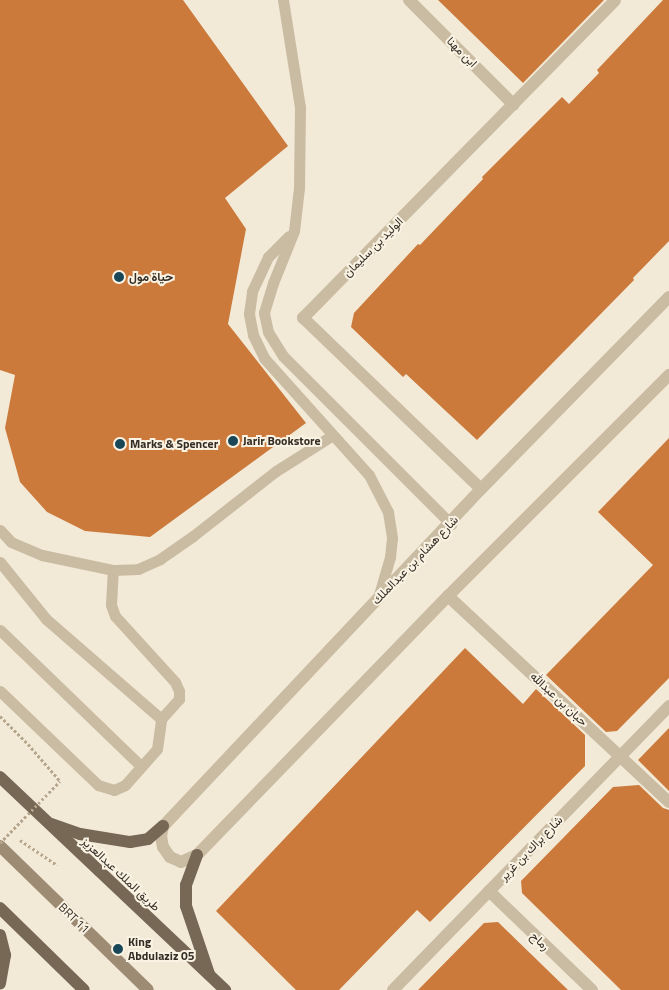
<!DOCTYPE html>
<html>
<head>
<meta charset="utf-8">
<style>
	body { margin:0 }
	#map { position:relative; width:669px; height:990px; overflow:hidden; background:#f2ead7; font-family:"Titillium Web",Vazirmatn,sans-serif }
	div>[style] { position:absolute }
	.building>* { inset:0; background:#cb7a3c }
	.path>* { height:3px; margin-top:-1.5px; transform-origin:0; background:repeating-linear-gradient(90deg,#b6a68d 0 2.5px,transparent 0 5px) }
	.service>* { height:11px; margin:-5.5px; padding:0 5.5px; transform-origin:5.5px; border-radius:5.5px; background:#cabca3 }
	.minor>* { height:12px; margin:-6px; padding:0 6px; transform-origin:6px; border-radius:6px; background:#cabca3 }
	.tertiary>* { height:12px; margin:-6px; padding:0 6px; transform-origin:6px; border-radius:6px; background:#cabca3 }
	.secondary>* { height:12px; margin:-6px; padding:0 6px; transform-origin:6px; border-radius:6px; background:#9d8b74 }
	.primary>* { height:12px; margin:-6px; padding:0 6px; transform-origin:6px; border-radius:6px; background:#776755 }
	.path-bridge>* { height:3px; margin-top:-1.5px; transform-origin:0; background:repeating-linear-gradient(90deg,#b6a68d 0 2.5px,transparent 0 5px) }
	.dots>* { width:14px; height:14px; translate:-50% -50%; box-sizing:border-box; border:2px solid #faf3e3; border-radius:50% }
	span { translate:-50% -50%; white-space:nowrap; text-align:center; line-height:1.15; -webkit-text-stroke:4px #faf3e3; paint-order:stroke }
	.street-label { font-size:12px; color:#342d25 }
	.poi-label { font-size:12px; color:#342d25; font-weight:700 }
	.left { translate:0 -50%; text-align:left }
</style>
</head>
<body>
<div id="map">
	<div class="building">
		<div style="clip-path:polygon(0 0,183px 0,288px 146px,225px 198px,246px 229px,228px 324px,306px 423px,150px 537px,85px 531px,47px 512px,20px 482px,5px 428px,15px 375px,0 370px)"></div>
		<div style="clip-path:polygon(438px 0,604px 0,523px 83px)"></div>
		<div style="clip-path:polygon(663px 0,669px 0,669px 241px,633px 278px,634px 280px,477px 440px,406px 374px,403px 377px,351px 327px,354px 313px,418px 244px,420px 245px,483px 179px,482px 177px,562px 97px,569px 104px,599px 73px,597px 70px)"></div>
		<div style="clip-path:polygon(669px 438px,669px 678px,617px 731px,606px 732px,546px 675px,653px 565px,598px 512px)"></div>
		<div style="clip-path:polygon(465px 648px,523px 704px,536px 689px,585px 735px,585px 766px,430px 922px,417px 910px,339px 990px,296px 990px,216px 911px)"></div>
		<div style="clip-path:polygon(669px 728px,669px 791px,638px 760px)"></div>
		<div style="clip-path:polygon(639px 785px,663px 808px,669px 810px,669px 990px,621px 990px,522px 893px,521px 881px,613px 787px)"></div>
		<div style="clip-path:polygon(498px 922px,568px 990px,418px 990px,484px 923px)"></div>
	</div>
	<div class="path">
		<div style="left:0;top:716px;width:40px;rotate:45deg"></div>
		<div style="left:28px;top:744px;width:49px;rotate:49.1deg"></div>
		<div style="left:20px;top:840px;width:45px;rotate:34deg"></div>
	</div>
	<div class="service">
		<div style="left:283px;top:0;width:108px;rotate:81deg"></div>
		<div style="left:300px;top:107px;width:81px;rotate:90.7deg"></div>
		<div style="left:299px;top:188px;width:43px;rotate:96.6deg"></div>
		<div style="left:294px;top:231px;width:56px;rotate:112deg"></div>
		<div style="left:273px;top:283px;width:31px;rotate:107deg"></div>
		<div style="left:264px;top:313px;width:19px;rotate:78deg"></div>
		<div style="left:268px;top:332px;width:28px;rotate:58deg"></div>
		<div style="left:283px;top:356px;width:238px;rotate:45deg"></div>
		<div style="left:289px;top:236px;width:30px;rotate:135deg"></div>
		<div style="left:268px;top:257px;width:38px;rotate:115deg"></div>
		<div style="left:252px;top:292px;width:22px;rotate:98deg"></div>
		<div style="left:249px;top:314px;width:21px;rotate:79deg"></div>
		<div style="left:253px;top:335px;width:25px;rotate:64deg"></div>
		<div style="left:264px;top:358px;width:157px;rotate:48.1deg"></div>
		<div style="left:369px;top:475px;width:42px;rotate:62.8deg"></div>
		<div style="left:388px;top:512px;width:26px;rotate:81deg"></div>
		<div style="left:392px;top:538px;width:19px;rotate:96deg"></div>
		<div style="left:390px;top:557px;width:43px;rotate:106.3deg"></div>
		<div style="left:0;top:530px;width:16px;rotate:47deg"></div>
		<div style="left:11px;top:542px;width:34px;rotate:23deg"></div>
		<div style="left:42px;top:555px;width:73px;rotate:11.9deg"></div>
		<div style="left:113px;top:570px;width:25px;rotate:-2deg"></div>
		<div style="left:138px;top:569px;width:24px;rotate:-24deg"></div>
		<div style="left:160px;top:559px;width:40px;rotate:-34.9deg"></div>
		<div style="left:193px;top:536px;width:105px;rotate:-38.1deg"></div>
		<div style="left:276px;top:471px;width:67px;rotate:-32.3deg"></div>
		<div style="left:0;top:562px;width:73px;rotate:51.1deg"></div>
		<div style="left:46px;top:619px;width:152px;rotate:41deg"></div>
		<div style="left:0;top:630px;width:196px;rotate:44deg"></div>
		<div style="left:0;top:691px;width:136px;rotate:43.8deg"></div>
		<div style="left:98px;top:785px;width:17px;rotate:17deg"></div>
		<div style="left:114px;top:790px;width:12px;rotate:-24deg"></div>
		<div style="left:125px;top:785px;width:48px;rotate:-48.4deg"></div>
		<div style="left:157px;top:749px;width:30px;rotate:-82deg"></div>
		<div style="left:161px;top:719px;width:27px;rotate:-48deg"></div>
		<div style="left:179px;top:699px;width:8px;rotate:-90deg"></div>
		<div style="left:179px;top:691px;width:10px;rotate:-114deg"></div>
		<div style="left:175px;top:682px;width:89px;rotate:-132.3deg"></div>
		<div style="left:115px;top:616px;width:12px;rotate:-110deg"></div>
		<div style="left:111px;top:605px;width:35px;rotate:-87deg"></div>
	</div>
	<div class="minor">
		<div style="left:409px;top:0;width:148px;rotate:45deg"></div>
		<div style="left:481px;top:489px;width:247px;rotate:-136.1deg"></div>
		<div style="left:303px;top:318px;width:445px;rotate:-45.5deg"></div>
		<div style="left:448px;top:596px;width:302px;rotate:43deg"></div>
		<div style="left:489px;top:891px;width:143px;rotate:43.9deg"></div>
		<div style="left:393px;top:990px;width:396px;rotate:-45.8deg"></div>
	</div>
	<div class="tertiary">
		<div style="left:669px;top:297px;width:269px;rotate:134.4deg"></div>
		<div style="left:481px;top:489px;width:463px;rotate:133.3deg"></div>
		<div style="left:163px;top:826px;width:10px;rotate:101deg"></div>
		<div style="left:161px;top:836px;width:11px;rotate:80deg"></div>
		<div style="left:163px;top:847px;width:12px;rotate:55deg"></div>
		<div style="left:170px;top:857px;width:12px;rotate:24deg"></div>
		<div style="left:181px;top:862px;width:17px;rotate:-24deg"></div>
		<div style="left:197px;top:855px;width:361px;rotate:-45.9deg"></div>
		<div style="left:448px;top:596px;width:313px;rotate:-45deg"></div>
	</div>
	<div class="secondary">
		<div style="left:0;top:846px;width:206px;rotate:44.2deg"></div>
	</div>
	<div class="primary">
		<div style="left:0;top:777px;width:310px;rotate:43.4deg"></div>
		<div style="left:51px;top:824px;width:31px;rotate:19deg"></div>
		<div style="left:80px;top:834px;width:51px;rotate:9.1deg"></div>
		<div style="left:130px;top:842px;width:18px;rotate:-9deg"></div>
		<div style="left:148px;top:839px;width:20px;rotate:-41deg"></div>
		<div style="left:197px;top:855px;width:32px;rotate:110deg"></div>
		<div style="left:186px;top:885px;width:21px;rotate:90deg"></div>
		<div style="left:186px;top:906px;width:72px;rotate:71.3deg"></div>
		<div style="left:0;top:908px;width:117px;rotate:44.3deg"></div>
		<div style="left:0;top:935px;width:21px;rotate:76deg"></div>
		<div style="left:5px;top:955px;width:29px;rotate:100deg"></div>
	</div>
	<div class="path-bridge">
		<div style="left:0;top:843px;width:86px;rotate:-45.9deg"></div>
	</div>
	<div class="dots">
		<div style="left:119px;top:277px;background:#194757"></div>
		<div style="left:233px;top:441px;background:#194757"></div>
		<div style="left:120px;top:444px;background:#194757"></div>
		<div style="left:118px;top:949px;background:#194757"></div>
	</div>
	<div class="street-label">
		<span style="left:462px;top:52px;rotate:45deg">ابن مهنا</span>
		<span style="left:373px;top:247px;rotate:-45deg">الوليد بن سليمان</span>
		<span style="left:415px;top:560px;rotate:-46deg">شارع هشام بن عبدالملك</span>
		<span style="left:559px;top:699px;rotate:43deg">حبان بن عبدالله</span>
		<span style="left:531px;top:848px;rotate:-46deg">شارع براك بن غرير</span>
		<span style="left:121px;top:874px;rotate:43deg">طريق الملك عبدالعزيز</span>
		<span style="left:74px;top:918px;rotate:44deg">BRT 11</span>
		<span style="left:540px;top:941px;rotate:44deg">رماح</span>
	</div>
	<div class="poi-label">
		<span class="left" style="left:129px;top:277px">حياة مول</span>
		<span class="left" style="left:243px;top:441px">Jarir Bookstore</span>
		<span class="left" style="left:130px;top:444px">Marks &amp; Spencer</span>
		<span class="left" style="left:128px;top:949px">King<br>Abdulaziz 05</span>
	</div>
</div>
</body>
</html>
